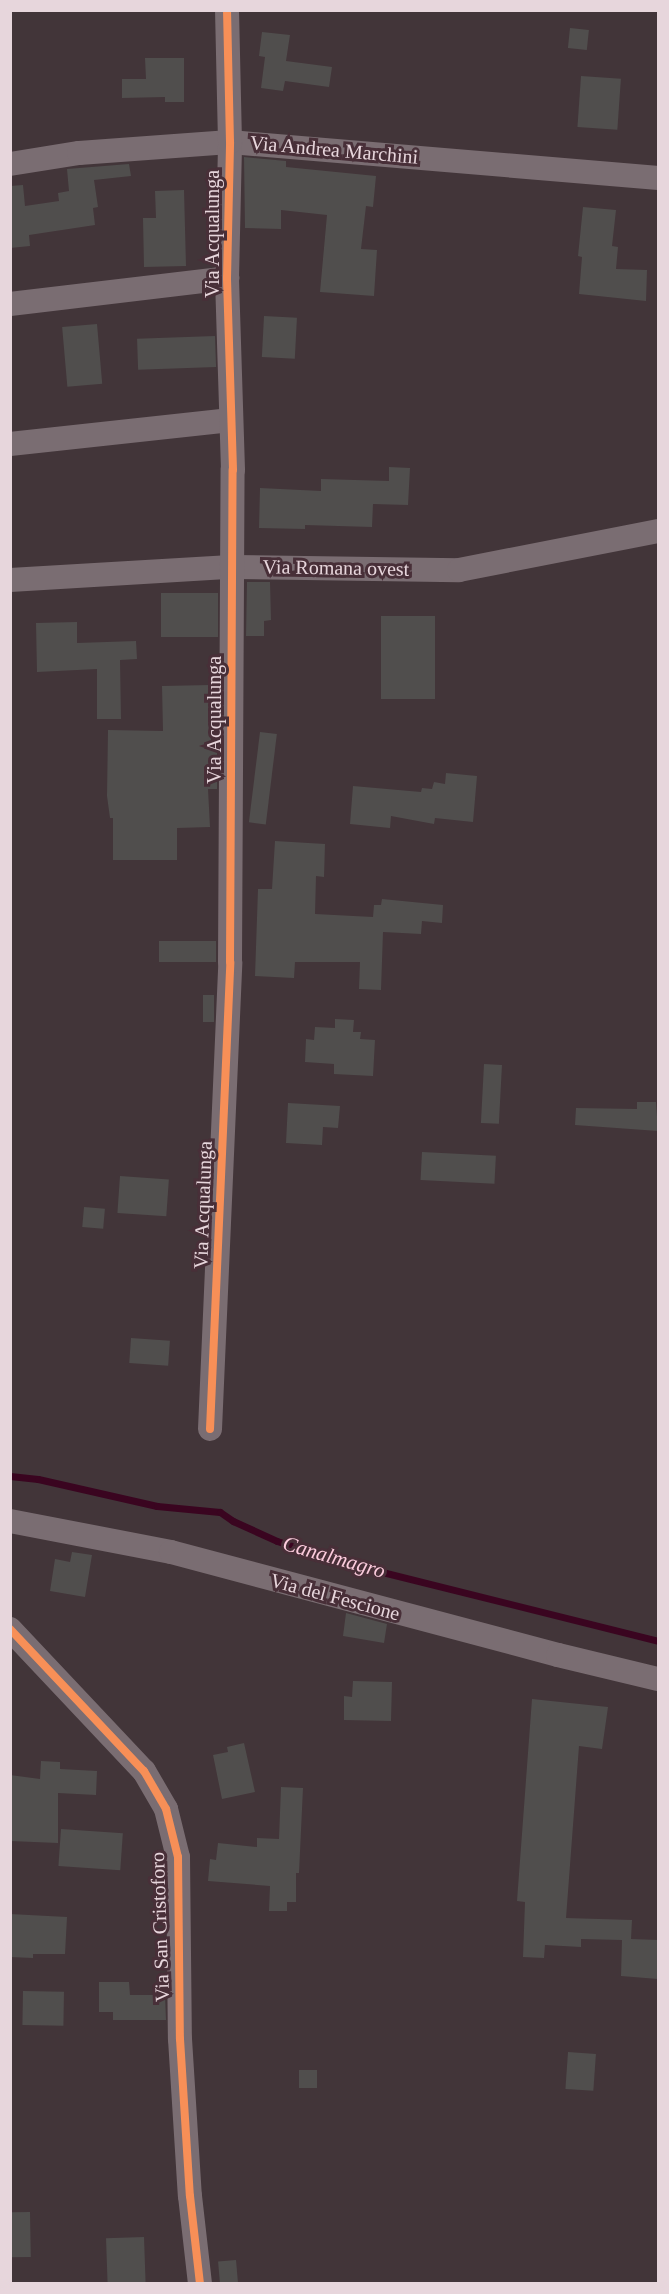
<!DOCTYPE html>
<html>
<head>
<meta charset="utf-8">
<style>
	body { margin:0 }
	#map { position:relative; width:669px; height:2294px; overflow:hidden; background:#423539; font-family:"Times New Roman",serif }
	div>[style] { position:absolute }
	.stream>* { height:7px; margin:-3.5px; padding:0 3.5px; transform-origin:3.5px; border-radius:3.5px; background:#3a0520 }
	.building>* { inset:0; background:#504e4d; transform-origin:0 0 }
	.street>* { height:24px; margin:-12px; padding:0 12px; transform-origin:12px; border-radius:12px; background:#7a6d72 }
	.cycleway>* { height:8px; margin:-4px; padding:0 4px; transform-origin:4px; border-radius:4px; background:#f78f57 }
	span { translate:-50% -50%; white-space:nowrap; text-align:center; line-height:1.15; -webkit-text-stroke:6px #482f38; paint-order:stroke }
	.street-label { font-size:20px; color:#e7d6dc }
	.water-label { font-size:21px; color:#fcccdd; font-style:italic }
	.frame { position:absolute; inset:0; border:12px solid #e7d6dc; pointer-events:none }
</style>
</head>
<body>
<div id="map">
	<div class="stream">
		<div style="left:10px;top:1476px;width:28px;rotate:6deg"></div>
		<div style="left:38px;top:1479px;width:122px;rotate:12.8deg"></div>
		<div style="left:157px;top:1506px;width:63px;rotate:5.4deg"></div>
		<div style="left:220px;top:1512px;width:16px;rotate:35deg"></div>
		<div style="left:233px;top:1521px;width:48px;rotate:24.4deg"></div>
		<div style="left:277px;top:1541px;width:60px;rotate:18.4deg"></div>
		<div style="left:334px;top:1560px;width:334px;rotate:14deg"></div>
	</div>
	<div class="building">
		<div style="left:570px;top:28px;width:19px;height:20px;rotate:6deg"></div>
		<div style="clip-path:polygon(262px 32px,290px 35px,286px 61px,332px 67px,329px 87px,285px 81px,283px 91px,261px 88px,265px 57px,259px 56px)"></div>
		<div style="clip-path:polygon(145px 58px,184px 58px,184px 102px,165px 102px,165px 97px,122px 98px,122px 79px,146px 79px)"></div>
		<div style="left:581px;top:76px;width:40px;height:51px;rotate:4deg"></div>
		<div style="clip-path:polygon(244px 157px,286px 161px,286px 167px,376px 176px,373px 207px,366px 206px,361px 249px,377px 250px,374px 296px,320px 292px,327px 215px,281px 210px,281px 229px,245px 228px)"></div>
		<div style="clip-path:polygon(129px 164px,131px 176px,94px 180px,98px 207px,93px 208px,95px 225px,29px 235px,30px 246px,10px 248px,10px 186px,23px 185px,25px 206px,59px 201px,58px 193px,69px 191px,67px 169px)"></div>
		<div style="clip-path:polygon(184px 190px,186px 266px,144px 267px,143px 218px,156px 218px,155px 191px)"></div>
		<div style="clip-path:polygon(583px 207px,616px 210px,612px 246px,618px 247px,616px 269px,647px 270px,646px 301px,579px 294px,582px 257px,578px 256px)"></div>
		<div style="left:264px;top:316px;width:33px;height:41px;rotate:3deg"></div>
		<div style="left:97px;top:324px;width:60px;height:35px;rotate:85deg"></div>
		<div style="left:215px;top:336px;width:31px;height:78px;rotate:88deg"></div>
		<div style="clip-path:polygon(389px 467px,410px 468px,408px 505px,373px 504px,372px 527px,305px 525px,305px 529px,259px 528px,260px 488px,321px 491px,321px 479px,389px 481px)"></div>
		<div style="clip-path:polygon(247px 582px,270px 582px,271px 620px,264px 621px,264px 636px,246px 636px)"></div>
		<div style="left:218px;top:593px;width:44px;height:57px;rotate:90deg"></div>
		<div style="left:381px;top:616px;width:54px;height:83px"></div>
		<div style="clip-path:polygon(77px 622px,77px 643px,136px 641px,137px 659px,120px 660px,121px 719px,97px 719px,97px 669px,37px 672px,36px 623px)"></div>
		<div style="clip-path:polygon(210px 685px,211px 742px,217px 742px,217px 789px,208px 789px,210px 827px,177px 828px,177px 860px,113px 860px,113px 818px,110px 818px,107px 796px,108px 730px,163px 731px,162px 686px)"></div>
		<div style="left:260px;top:732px;width:17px;height:91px;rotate:7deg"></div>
		<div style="clip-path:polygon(446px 773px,477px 776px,473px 822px,435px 818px,434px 824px,391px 816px,390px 828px,350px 824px,353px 786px,421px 792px,422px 788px,432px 789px,434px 782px,445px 784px)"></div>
		<div style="clip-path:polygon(275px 841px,325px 844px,324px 877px,316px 876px,315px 914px,373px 917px,374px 905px,381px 905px,382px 899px,443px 905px,442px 923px,422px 921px,421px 934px,383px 932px,381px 990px,359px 989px,360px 962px,295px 962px,294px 978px,255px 976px,258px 889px,272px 889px)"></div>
		<div style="left:216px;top:941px;width:21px;height:57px;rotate:90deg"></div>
		<div style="left:203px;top:995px;width:11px;height:27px"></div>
		<div style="clip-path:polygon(335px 1019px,354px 1020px,353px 1032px,361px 1032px,360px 1039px,375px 1040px,373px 1076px,334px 1074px,334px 1064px,305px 1062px,306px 1039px,314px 1040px,315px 1027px,335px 1028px)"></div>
		<div style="left:484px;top:1064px;width:18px;height:59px;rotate:3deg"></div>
		<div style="clip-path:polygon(637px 1102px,656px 1102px,658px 1131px,575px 1125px,576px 1108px,637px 1109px)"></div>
		<div style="clip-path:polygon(288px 1103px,340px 1106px,338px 1128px,323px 1127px,322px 1145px,286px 1143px)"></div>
		<div style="left:422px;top:1152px;width:74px;height:28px;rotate:3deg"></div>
		<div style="left:120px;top:1176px;width:49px;height:37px;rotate:4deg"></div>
		<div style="left:84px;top:1207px;width:21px;height:20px;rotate:5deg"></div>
		<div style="left:131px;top:1338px;width:39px;height:25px;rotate:4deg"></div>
		<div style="clip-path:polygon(72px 1552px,92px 1555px,85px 1597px,50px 1591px,55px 1559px,70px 1562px)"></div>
		<div style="clip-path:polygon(346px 1613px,387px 1624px,384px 1643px,343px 1636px)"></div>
		<div style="clip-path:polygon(353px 1681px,392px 1682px,391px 1721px,344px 1720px,344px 1696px,352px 1697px)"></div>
		<div style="clip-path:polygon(532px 1699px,608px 1707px,602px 1749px,579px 1746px,566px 1918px,632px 1920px,631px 1939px,658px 1940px,658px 1979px,621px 1976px,622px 1940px,581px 1939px,581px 1947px,545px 1945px,544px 1958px,523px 1957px,525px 1902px,517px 1901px)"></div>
		<div style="clip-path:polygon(244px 1743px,255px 1792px,222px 1799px,213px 1755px,228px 1752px,227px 1747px)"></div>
		<div style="clip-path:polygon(41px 1761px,60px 1762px,60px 1769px,97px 1771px,96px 1795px,58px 1793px,58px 1843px,10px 1841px,10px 1775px,40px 1779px)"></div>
		<div style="clip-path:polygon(281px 1787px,303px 1788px,299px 1873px,296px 1873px,296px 1902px,287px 1902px,287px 1911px,269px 1911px,270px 1886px,208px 1881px,210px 1859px,216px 1860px,218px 1843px,257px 1847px,257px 1838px,279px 1839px)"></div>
		<div style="left:61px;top:1829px;width:62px;height:37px;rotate:4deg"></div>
		<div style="clip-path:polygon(10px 1914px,67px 1917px,65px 1954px,33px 1954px,33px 1958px,10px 1957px)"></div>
		<div style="clip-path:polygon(99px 1982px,129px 1982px,130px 1995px,165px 1995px,166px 2020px,113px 2020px,113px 2012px,99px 2012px)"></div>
		<div style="left:23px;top:1991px;width:41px;height:34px;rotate:1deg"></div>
		<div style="left:568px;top:2052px;width:28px;height:37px;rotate:4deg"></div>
		<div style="left:299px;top:2070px;width:18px;height:18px"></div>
		<div style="left:30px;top:2212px;width:45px;height:20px;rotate:89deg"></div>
		<div style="left:144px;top:2237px;width:46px;height:38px;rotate:88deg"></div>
		<div style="left:236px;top:2260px;width:23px;height:18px;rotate:85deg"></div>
	</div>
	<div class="street">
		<div style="left:10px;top:164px;width:70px;rotate:-9.1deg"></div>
		<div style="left:79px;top:153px;width:151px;rotate:-4.2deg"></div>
		<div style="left:230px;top:142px;width:430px;rotate:4.8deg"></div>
		<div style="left:10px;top:304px;width:219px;rotate:-6.8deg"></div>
		<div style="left:10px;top:444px;width:222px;rotate:-6.2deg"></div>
		<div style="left:10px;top:580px;width:221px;rotate:-3.4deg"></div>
		<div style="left:231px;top:567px;width:228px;rotate:0.8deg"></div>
		<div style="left:459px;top:570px;width:203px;rotate:-11.1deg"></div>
		<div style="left:210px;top:1429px;width:467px;rotate:-87.5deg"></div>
		<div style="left:230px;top:962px;width:492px;rotate:-89.7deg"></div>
		<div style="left:233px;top:470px;width:192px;rotate:-91.8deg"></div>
		<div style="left:227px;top:278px;width:136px;rotate:-88.7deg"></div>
		<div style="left:230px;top:142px;width:132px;rotate:-91.3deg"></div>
		<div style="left:10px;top:1521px;width:164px;rotate:10.9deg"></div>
		<div style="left:171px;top:1552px;width:400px;rotate:14.9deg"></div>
		<div style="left:558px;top:1655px;width:103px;rotate:13.5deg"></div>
		<div style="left:10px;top:1629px;width:195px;rotate:46.7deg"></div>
		<div style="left:144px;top:1771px;width:44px;rotate:59.9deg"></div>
		<div style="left:166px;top:1809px;width:49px;rotate:76deg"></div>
		<div style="left:178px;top:1857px;width:182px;rotate:89.4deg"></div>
		<div style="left:180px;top:2039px;width:157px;rotate:86.4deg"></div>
		<div style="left:190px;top:2196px;width:89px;rotate:83.5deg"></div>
	</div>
	<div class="cycleway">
		<div style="left:210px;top:1429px;width:467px;rotate:-87.5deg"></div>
		<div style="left:230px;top:962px;width:492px;rotate:-89.7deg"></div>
		<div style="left:233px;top:470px;width:192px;rotate:-91.8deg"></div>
		<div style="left:227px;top:278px;width:136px;rotate:-88.7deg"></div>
		<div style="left:230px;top:142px;width:132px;rotate:-91.3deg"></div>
		<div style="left:10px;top:1629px;width:195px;rotate:46.7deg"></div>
		<div style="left:144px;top:1771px;width:44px;rotate:59.9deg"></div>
		<div style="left:166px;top:1809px;width:49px;rotate:76deg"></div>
		<div style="left:178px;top:1857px;width:182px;rotate:89.4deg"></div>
		<div style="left:180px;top:2039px;width:157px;rotate:86.4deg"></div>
		<div style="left:190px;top:2196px;width:89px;rotate:83.5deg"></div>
	</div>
	<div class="street-label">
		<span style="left:334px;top:150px;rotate:5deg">Via Andrea Marchini</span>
		<span style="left:212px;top:234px;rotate:-90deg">Via Acqualunga</span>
		<span style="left:336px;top:568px;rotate:1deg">Via Romana ovest</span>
		<span style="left:214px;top:720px;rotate:-90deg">Via Acqualunga</span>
		<span style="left:203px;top:1205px;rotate:-88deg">Via Acqualunga</span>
		<span style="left:335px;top:1597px;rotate:15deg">Via del Fescione</span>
		<span style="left:160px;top:1927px;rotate:-92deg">Via San Cristoforo</span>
	</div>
	<div class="water-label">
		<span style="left:334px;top:1557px;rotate:16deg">Canalmagro</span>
	</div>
	<div class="frame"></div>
</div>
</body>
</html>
